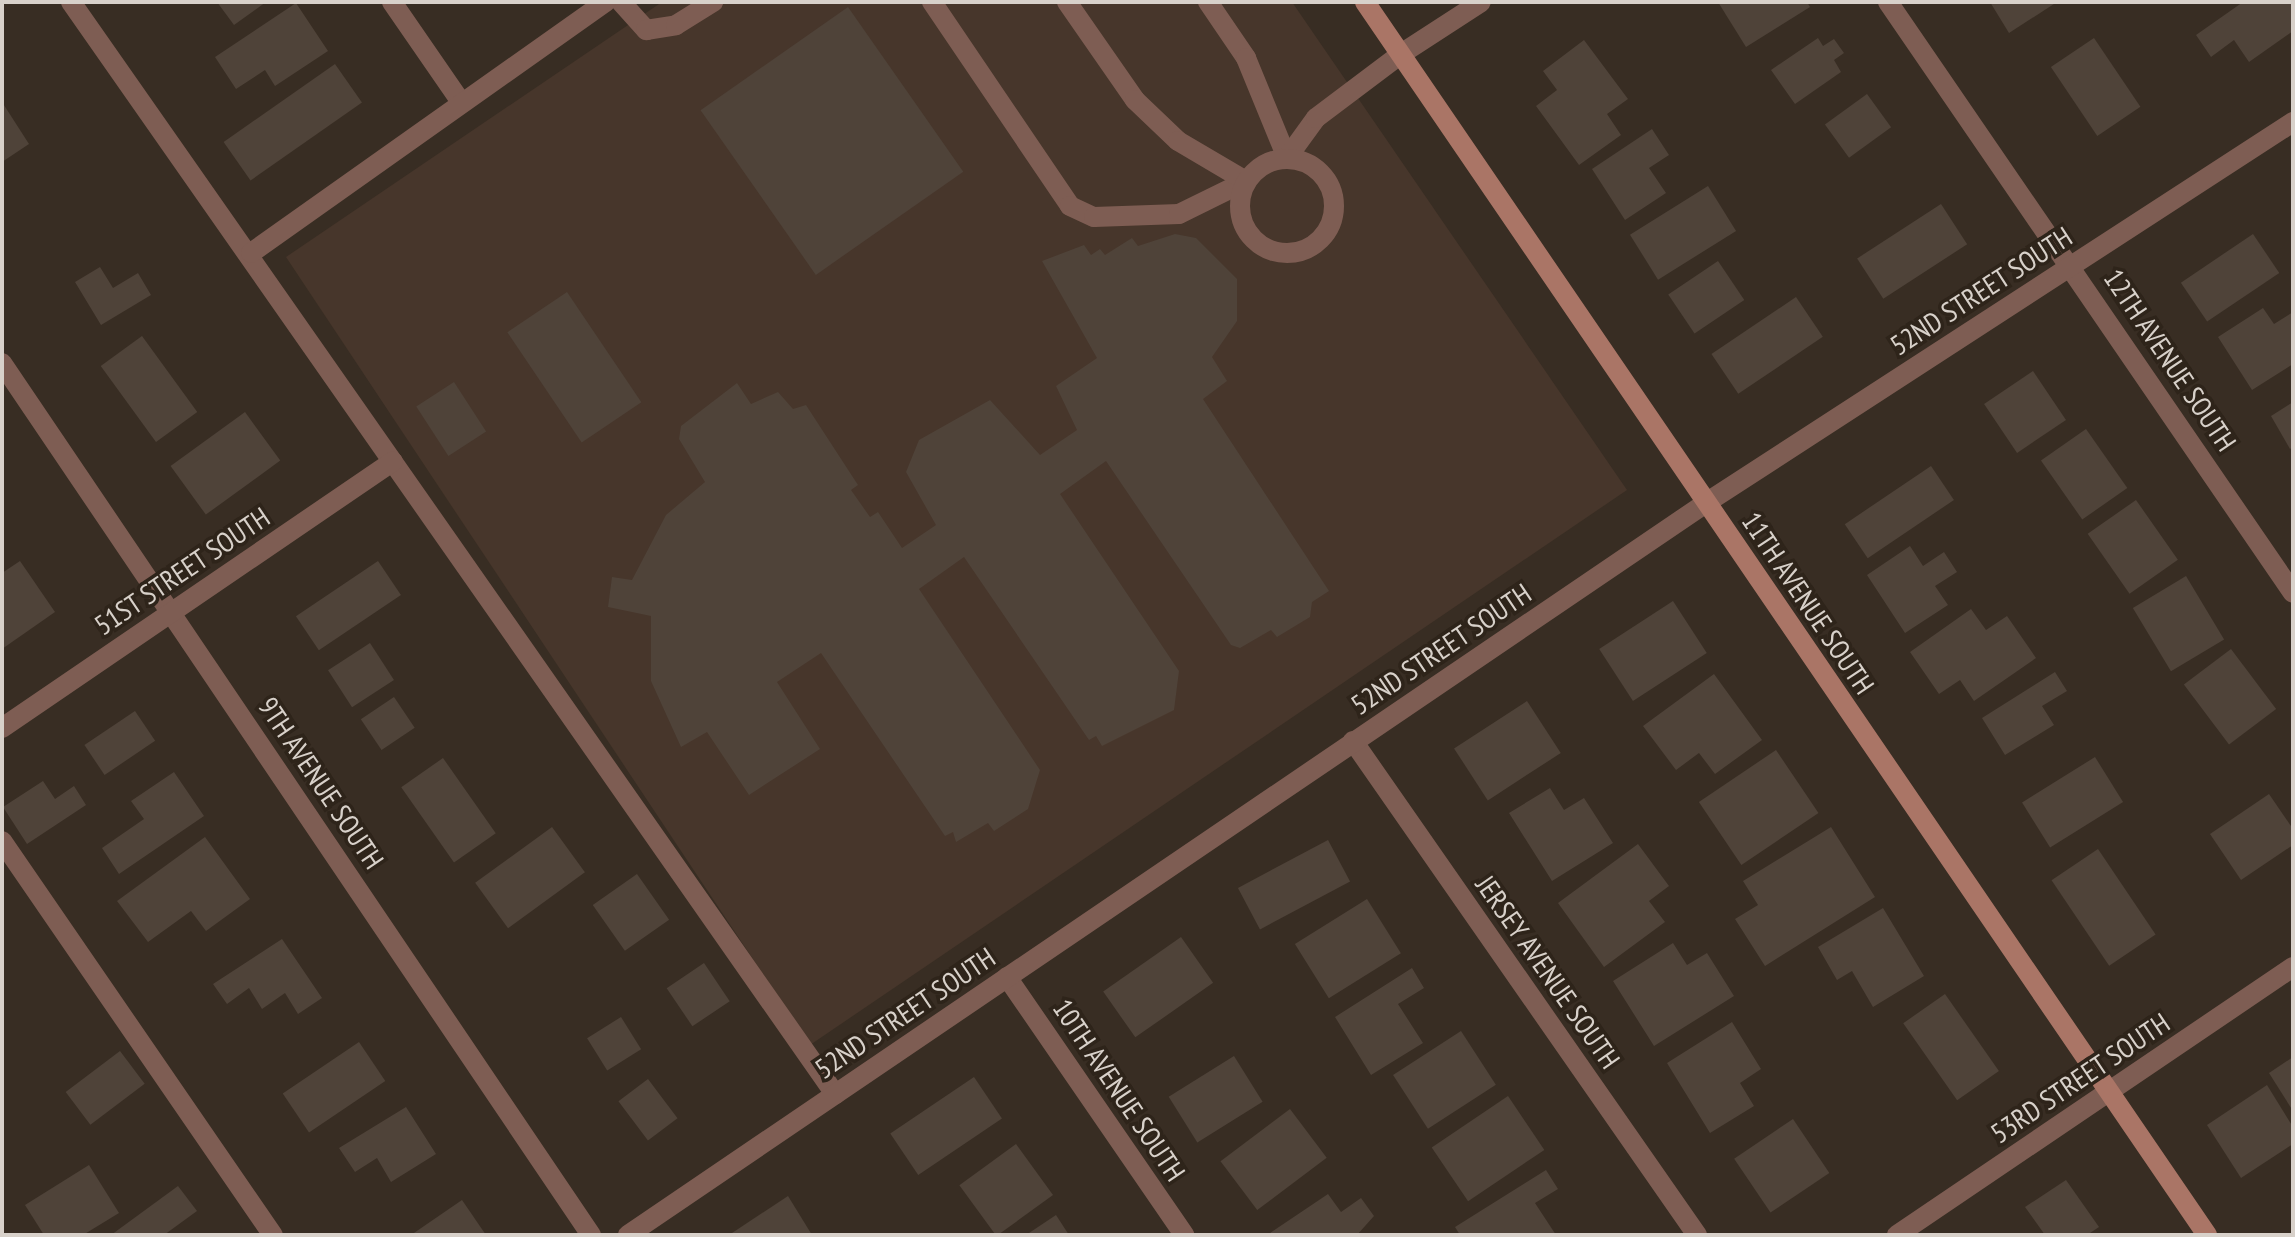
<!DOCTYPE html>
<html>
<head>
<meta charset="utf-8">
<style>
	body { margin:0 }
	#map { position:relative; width:2295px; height:1237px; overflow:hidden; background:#382d23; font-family:"PT Sans Narrow",sans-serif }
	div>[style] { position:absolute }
	.education>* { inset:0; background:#47362b }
	.building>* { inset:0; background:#4f4339; transform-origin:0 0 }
	.lane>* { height:20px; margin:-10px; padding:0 10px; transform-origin:10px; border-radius:10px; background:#7e5d53 }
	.lane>.ring { margin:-10px; padding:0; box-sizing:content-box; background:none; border:20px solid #7e5d53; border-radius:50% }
	.street>* { height:20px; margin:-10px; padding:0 10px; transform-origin:10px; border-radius:10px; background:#7e5d53 }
	.secondary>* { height:20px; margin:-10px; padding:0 10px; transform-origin:10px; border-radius:10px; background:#aa7566 }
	span { translate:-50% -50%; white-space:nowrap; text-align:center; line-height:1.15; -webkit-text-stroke:7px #2e241a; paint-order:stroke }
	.street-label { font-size:28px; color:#d8d1ca }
	.frame { position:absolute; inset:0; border:4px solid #d8d1ca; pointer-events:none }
</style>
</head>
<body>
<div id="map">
	<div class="education">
		<div style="clip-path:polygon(662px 2px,1292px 2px,1627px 490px,810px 1045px,286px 257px)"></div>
	</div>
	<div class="building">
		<div style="clip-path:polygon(217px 2px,266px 2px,234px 25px)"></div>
		<div style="clip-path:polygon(1718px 2px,1807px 2px,1810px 7px,1746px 47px)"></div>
		<div style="clip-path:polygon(1990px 2px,2057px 2px,2009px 33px)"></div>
		<div style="clip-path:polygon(2243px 2px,2293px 2px,2293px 31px,2249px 62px,2234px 40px,2211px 57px,2196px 35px)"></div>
		<div style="clip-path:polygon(296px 3px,328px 51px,275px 86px,265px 70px,236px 89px,215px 57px)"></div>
		<div style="left:848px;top:7px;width:201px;height:180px;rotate:55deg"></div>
		<div style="clip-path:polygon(1818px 38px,1823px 46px,1834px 39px,1844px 53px,1834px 60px,1841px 72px,1795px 104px,1771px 70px)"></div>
		<div style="left:2094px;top:38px;width:83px;height:52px;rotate:56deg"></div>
		<div style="clip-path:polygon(1584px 40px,1628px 99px,1607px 114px,1621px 135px,1579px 165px,1536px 106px,1557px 90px,1543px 71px)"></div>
		<div style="left:335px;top:64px;width:47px;height:136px;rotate:55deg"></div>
		<div style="left:1867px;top:94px;width:41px;height:52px;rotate:54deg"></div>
		<div style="clip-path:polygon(2px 102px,29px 144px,2px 162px)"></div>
		<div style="clip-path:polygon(1652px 129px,1669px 155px,1649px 168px,1666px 193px,1625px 220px,1592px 169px)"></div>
		<div style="left:1708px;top:186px;width:53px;height:92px;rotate:58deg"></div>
		<div style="left:1941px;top:204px;width:48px;height:100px;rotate:57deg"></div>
		<div style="clip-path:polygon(1175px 234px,1196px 238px,1237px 279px,1237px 321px,1212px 357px,1227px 381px,1203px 399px,1329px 591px,1312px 602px,1310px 617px,1277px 637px,1271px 630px,1240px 648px,1231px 645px,1106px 461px,1060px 494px,1179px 671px,1174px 710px,1102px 746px,1096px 736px,1089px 740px,964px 557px,919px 589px,1040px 770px,1028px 809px,994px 831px,988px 823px,956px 842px,953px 832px,945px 836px,821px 653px,777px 682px,820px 749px,749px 795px,707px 732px,681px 747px,651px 681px,651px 616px,608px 607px,612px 577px,632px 580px,666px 515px,705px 482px,679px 439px,681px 426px,737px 383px,751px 404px,778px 392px,793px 409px,806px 405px,858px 485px,851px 490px,870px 517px,878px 512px,902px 548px,936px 525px,906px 472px,919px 440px,990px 400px,1040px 455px,1077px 430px,1056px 386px,1097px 358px,1042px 261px,1084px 245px,1091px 255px,1100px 249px,1105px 255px,1132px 238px,1138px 246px)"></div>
		<div style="left:2253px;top:234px;width:47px;height:87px;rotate:56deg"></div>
		<div style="left:1718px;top:261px;width:47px;height:60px;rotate:56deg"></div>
		<div style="clip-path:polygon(100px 267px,113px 288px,138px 273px,151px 295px,101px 325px,75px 282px)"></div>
		<div style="left:567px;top:292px;width:133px;height:72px;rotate:56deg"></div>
		<div style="left:1796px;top:297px;width:48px;height:102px;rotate:56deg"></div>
		<div style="clip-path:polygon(2263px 308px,2274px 324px,2293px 312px,2293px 364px,2252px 390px,2218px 337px)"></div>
		<div style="left:142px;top:336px;width:94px;height:51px;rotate:54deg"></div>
		<div style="left:2033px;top:371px;width:59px;height:59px;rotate:56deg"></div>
		<div style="left:454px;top:382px;width:59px;height:45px;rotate:57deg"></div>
		<div style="clip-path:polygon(2293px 402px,2293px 447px,2290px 449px,2271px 416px)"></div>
		<div style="left:245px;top:412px;width:60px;height:92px;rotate:54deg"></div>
		<div style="left:2086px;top:429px;width:72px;height:55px;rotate:55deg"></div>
		<div style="left:1931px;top:466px;width:41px;height:104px;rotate:56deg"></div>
		<div style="left:2136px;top:500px;width:73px;height:59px;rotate:55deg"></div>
		<div style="clip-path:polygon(1910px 546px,1923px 566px,1944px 552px,1957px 572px,1935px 586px,1948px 605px,1905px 633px,1867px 575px)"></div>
		<div style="clip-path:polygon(20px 561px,55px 612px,2px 649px,2px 573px)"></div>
		<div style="left:378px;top:561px;width:41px;height:99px;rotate:56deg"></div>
		<div style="left:2186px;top:576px;width:74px;height:62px;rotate:59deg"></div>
		<div style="left:1673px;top:601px;width:62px;height:88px;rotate:57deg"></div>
		<div style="clip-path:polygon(1971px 609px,1986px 630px,2007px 616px,2036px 658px,1974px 701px,1960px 680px,1939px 694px,1910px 652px)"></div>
		<div style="left:370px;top:643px;width:44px;height:50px;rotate:57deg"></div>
		<div style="left:2231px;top:649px;width:75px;height:59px;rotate:53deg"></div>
		<div style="clip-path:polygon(2055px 672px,2067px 691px,2042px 706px,2054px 725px,2005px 755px,1982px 718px)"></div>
		<div style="clip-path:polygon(1714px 674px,1762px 740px,1715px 774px,1699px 753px,1676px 770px,1643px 726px)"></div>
		<div style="left:394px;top:697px;width:37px;height:40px;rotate:56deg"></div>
		<div style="left:1527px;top:701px;width:62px;height:87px;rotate:57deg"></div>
		<div style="left:135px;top:711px;width:36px;height:61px;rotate:56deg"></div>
		<div style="left:1776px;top:750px;width:76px;height:93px;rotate:56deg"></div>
		<div style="left:2095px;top:757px;width:53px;height:86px;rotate:58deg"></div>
		<div style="left:443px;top:758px;width:92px;height:51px;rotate:55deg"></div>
		<div style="clip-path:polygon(174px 772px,204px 816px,119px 874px,102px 848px,144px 819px,131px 801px)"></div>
		<div style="clip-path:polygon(43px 781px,55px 799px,74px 786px,86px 805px,27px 844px,3px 807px)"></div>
		<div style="clip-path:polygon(1550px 788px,1564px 810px,1584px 798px,1613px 843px,1552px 881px,1509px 813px)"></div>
		<div style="clip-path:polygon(2269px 794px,2293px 829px,2293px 845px,2241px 880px,2210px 834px)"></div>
		<div style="left:552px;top:827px;width:56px;height:95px;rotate:54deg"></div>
		<div style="clip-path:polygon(1831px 827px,1875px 897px,1765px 966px,1735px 919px,1758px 905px,1743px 881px)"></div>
		<div style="clip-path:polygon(205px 837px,250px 899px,206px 931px,191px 911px,148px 942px,117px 901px)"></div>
		<div style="left:1328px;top:840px;width:47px;height:102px;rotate:62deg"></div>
		<div style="clip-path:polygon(1638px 844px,1669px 886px,1649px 901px,1665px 922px,1604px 967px,1558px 903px)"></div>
		<div style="left:2098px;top:849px;width:103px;height:56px;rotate:56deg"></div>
		<div style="left:637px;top:874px;width:56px;height:54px;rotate:55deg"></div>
		<div style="left:1367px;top:899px;width:64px;height:85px;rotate:58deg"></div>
		<div style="clip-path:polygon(1883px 908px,1924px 976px,1873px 1007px,1852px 971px,1837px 980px,1818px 947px)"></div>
		<div style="left:1181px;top:937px;width:56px;height:95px;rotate:55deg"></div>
		<div style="clip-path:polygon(282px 939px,322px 998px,298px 1014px,285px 993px,262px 1009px,249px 988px,227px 1004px,213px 984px)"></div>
		<div style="clip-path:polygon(1673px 943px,1687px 965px,1707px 953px,1734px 996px,1654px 1046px,1613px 981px)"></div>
		<div style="left:704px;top:963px;width:46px;height:45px;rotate:56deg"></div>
		<div style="clip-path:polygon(1412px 968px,1424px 988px,1398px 1004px,1423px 1043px,1371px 1075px,1335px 1017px)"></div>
		<div style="left:1945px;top:994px;width:94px;height:51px;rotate:55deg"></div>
		<div style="left:621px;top:1017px;width:38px;height:40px;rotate:58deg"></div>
		<div style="clip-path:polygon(1732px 1022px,1761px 1069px,1740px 1083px,1754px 1106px,1710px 1133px,1667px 1063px)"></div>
		<div style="left:1461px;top:1031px;width:64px;height:81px;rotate:57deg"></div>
		<div style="left:359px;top:1042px;width:47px;height:92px;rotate:56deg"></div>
		<div style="left:120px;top:1051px;width:41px;height:68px;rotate:53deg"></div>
		<div style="left:1234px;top:1056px;width:54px;height:77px;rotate:58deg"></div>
		<div style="clip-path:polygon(2293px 1057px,2293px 1111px,2269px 1073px)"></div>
		<div style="left:974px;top:1077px;width:50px;height:101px;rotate:56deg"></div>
		<div style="left:648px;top:1079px;width:49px;height:37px;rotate:53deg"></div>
		<div style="clip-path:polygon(2267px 1085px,2293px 1127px,2293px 1144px,2241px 1178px,2207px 1125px)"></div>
		<div style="left:1508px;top:1096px;width:65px;height:92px;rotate:56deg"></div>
		<div style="clip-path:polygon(406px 1107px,436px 1154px,391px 1182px,377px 1158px,355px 1172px,339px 1148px)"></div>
		<div style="left:1290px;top:1109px;width:61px;height:87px;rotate:53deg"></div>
		<div style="left:1793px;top:1119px;width:65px;height:71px;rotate:56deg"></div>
		<div style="left:1016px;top:1144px;width:63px;height:70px;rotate:54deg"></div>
		<div style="clip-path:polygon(89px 1165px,119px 1213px,83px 1235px,44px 1235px,25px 1205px)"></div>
		<div style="clip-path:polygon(1546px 1170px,1558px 1189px,1535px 1203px,1556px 1235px,1460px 1235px,1455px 1227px)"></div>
		<div style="clip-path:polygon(2066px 1180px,2099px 1227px,2087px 1235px,2045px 1235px,2025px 1207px)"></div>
		<div style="clip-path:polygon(178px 1186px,197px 1211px,164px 1235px,111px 1235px)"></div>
		<div style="clip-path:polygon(1328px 1194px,1341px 1212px,1361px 1198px,1374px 1216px,1357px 1235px,1267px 1235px)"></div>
		<div style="clip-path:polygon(788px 1196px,812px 1235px,729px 1235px)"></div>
		<div style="clip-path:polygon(462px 1200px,486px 1235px,411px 1235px)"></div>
		<div style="clip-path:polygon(1056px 1215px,1069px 1235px,1026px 1235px)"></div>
	</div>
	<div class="lane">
		<div style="left:71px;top:2px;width:1333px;rotate:55.02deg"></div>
		<div style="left:621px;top:2px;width:38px;rotate:48deg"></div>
		<div style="left:646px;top:30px;width:30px;rotate:-9deg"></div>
		<div style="left:676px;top:25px;width:44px;rotate:-31.9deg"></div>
		<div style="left:932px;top:2px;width:246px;rotate:55.9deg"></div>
		<div style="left:1070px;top:206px;width:26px;rotate:25deg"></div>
		<div style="left:1094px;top:217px;width:85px;rotate:-2deg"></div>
		<div style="left:1179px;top:214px;width:75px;rotate:-26.2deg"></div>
		<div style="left:1067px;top:2px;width:119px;rotate:55.2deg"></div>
		<div style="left:1135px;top:100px;width:59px;rotate:43.6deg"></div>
		<div style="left:1178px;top:141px;width:79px;rotate:30.5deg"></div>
		<div style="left:1208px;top:2px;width:68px;rotate:55.8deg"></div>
		<div style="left:1246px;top:58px;width:108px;rotate:67.7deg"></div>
		<div style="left:1287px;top:158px;width:49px;rotate:-54.1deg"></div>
		<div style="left:1316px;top:118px;width:106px;rotate:-37deg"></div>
		<div class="ring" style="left:1240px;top:159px;width:74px;height:74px"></div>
		<div style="left:2px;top:841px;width:478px;rotate:55.5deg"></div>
	</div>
	<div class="street">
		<div style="left:392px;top:2px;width:121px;rotate:55.4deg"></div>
		<div style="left:1888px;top:2px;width:716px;rotate:55.58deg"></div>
		<div style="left:1401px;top:54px;width:95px;rotate:-33deg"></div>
		<div style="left:251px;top:253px;width:435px;rotate:-35.3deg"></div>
		<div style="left:2px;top:363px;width:1052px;rotate:55.96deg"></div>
		<div style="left:2px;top:728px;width:473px;rotate:-34.3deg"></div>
		<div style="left:1353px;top:741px;width:602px;rotate:55.15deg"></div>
		<div style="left:1007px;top:977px;width:313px;rotate:55.5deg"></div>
		<div style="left:628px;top:1235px;width:1303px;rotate:-34.18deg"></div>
		<div style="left:1706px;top:503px;width:700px;rotate:-32.99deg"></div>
		<div style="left:1897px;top:1235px;width:478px;rotate:-34.1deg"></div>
	</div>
	<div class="secondary">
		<div style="left:1365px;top:2px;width:1493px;rotate:55.67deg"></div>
	</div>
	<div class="street-label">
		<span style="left:1981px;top:291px;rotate:-33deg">52ND STREET SOUTH</span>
		<span style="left:2170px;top:360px;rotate:56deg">12TH AVENUE SOUTH</span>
		<span style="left:182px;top:571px;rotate:-34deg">51ST STREET SOUTH</span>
		<span style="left:1808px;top:603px;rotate:56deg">11TH AVENUE SOUTH</span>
		<span style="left:1441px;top:649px;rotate:-34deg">52ND STREET SOUTH</span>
		<span style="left:321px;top:783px;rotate:56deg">9TH AVENUE SOUTH</span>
		<span style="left:1548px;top:972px;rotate:55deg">JERSEY AVENUE SOUTH</span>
		<span style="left:905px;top:1013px;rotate:-34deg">52ND STREET SOUTH</span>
		<span style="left:2080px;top:1078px;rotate:-34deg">53RD STREET SOUTH</span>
		<span style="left:1119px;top:1090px;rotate:56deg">10TH AVENUE SOUTH</span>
	</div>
	<div class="frame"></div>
</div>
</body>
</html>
